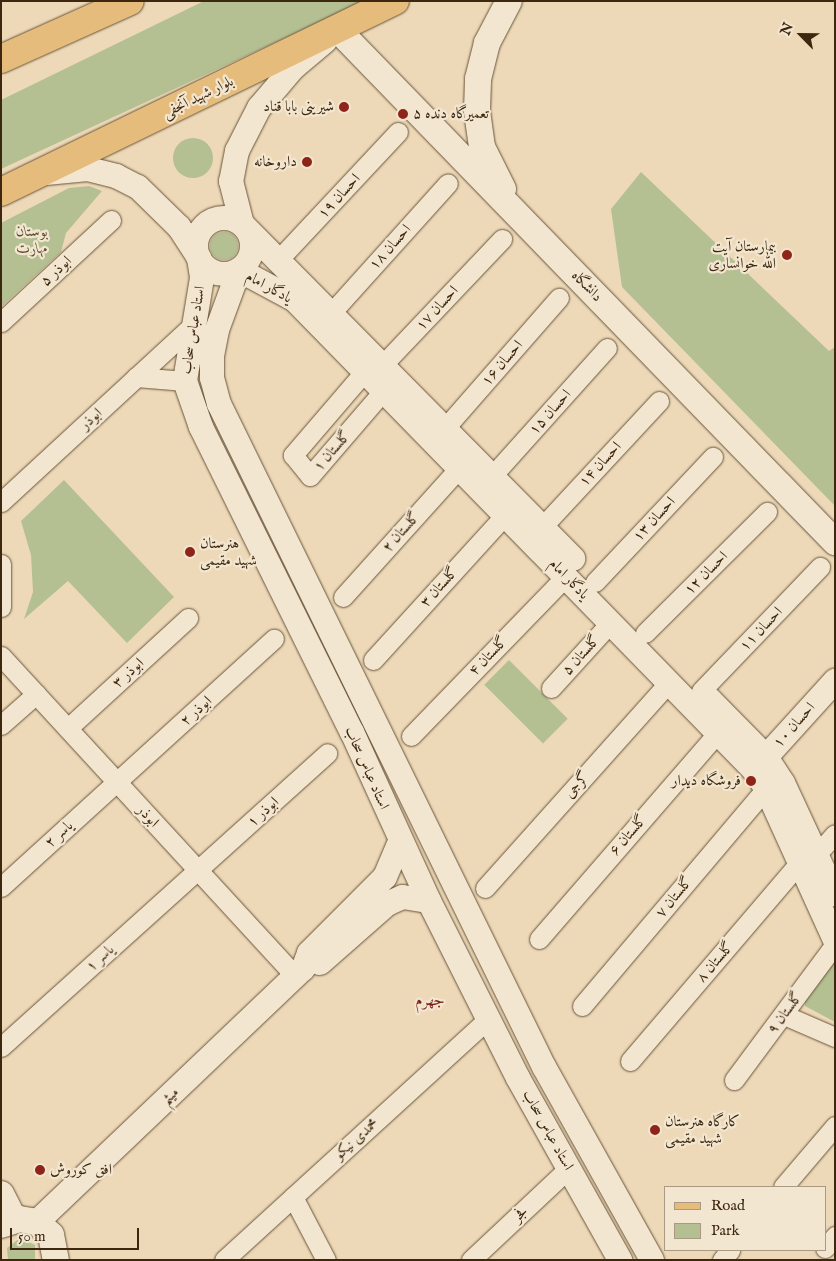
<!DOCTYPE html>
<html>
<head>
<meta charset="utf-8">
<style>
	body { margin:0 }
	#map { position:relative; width:836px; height:1261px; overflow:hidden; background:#edd9b8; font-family:"IM FELL English",Amiri,serif }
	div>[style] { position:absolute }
	.green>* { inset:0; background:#b4c092; transform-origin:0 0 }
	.round { border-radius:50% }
	.roads { filter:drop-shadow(0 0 1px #695439) drop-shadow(0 0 1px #695439) }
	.minor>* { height:19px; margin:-9.5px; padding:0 9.5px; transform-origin:9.5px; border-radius:9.5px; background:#f3e6d1 }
	.tertiary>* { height:24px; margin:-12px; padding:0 12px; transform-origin:12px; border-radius:12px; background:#f3e6d1 }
	.tertiary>.ring { margin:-12px; padding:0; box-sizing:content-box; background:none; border:24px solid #f3e6d1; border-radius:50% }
	.secondary>* { height:26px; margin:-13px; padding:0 13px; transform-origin:13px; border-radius:13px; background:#f3e6d1 }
	.primary>* { height:28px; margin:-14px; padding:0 14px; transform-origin:14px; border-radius:14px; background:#e6bc7c }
	.dots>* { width:14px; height:14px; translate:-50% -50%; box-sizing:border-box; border:2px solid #f3e6d1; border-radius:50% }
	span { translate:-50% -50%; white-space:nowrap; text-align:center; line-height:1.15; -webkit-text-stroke:4.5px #f3e6d1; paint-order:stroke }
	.street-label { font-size:15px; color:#3d280f }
	.poi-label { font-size:15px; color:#3d280f }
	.right { translate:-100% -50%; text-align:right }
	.left { translate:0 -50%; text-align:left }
	.park-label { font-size:15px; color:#5b4e30; font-style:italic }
	.neighbourhood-label { font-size:16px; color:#7a1f14 }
	.frame { position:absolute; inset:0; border:2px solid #3d280f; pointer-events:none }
	.legend { position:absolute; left:664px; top:1186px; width:162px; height:65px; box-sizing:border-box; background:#f3e6d1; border:1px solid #aa9a83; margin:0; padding:6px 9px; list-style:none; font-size:15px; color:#3d280f }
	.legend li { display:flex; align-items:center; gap:10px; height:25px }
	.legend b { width:25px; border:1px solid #aa9a83 }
	.north { position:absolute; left:776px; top:10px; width:50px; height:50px; -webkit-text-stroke:4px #f3e6d1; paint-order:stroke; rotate:293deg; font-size:14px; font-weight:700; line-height:20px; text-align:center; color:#3d280f }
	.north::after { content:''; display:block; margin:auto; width:18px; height:22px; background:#3d280f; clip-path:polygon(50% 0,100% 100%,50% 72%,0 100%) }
	.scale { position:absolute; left:10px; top:1228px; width:129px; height:22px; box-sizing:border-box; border:2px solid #3d280f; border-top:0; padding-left:6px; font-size:15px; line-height:18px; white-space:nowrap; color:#3d280f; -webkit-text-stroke:4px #f3e6d1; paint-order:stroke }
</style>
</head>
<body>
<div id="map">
	<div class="green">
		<div style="clip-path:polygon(204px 1px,365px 1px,1px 169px,1px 100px)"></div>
		<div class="round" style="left:173px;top:138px;width:40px;height:40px"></div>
		<div style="clip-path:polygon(641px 172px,829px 351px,835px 347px,835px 506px,622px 287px,611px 209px)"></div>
		<div style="clip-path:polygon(89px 186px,102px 191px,66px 233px,61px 252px,1px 307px,1px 223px,69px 188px)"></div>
		<div class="round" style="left:210px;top:232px;width:28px;height:28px"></div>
		<div style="clip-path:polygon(64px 480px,174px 597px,127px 643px,68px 581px,24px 619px,33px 592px,31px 555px,21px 521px)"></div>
		<div style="left:509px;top:660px;width:83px;height:35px;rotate:45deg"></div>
		<div style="clip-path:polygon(834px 958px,835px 960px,835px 1022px,805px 1006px,805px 998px)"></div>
		<div style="clip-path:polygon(20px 1238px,35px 1245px,35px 1260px,8px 1260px,7px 1248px)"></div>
	</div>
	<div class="roads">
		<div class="minor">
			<div style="left:279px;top:259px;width:174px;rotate:-46.9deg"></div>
			<div style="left:332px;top:312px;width:173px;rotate:-48deg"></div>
			<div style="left:1px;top:322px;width:150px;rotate:-42.8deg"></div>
			<div style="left:365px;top:371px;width:111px;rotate:130.6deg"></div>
			<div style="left:293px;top:455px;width:27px;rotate:51deg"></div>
			<div style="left:310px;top:476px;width:113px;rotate:-49.3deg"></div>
			<div style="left:372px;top:376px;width:189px;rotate:-46.5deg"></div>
			<div style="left:136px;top:377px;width:49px;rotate:4.7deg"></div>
			<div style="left:445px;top:428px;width:173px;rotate:-48.8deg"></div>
			<div style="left:492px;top:476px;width:172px;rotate:-48.1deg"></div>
			<div style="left:1px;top:502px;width:263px;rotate:-42.7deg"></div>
			<div style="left:542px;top:527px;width:172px;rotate:-47.1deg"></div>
			<div style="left:1px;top:564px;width:43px;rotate:90deg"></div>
			<div style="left:595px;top:582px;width:172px;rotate:-46.7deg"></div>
			<div style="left:343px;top:597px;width:175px;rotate:-48deg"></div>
			<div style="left:645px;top:633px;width:172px;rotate:-44.8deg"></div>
			<div style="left:1px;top:656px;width:435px;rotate:47.4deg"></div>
			<div style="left:373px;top:660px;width:197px;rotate:-47.7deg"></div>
			<div style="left:551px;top:688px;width:89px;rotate:-47.7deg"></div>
			<div style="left:701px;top:691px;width:172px;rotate:-46.2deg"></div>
			<div style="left:1px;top:725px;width:47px;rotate:-41.5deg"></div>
			<div style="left:68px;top:728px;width:163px;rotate:-42.5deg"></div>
			<div style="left:411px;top:736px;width:223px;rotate:-45.9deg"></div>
			<div style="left:816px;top:855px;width:28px;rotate:-48deg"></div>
			<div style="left:1px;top:887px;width:369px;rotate:-42.3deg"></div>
			<div style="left:485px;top:888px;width:276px;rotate:-48.2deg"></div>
			<div style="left:539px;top:939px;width:274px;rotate:-49.1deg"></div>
			<div style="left:582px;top:1006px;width:285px;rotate:-49.8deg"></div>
			<div style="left:784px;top:1015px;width:56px;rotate:23.3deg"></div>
			<div style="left:1px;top:1047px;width:439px;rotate:-42deg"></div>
			<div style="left:630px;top:1061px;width:262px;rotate:-49.5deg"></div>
			<div style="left:734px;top:1080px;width:169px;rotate:-53.4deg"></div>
			<div style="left:783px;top:1187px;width:80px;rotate:-49.6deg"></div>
			<div style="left:293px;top:1197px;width:71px;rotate:62.4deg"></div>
			<div style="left:825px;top:1248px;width:16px;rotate:-50deg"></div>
			<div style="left:224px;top:1260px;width:359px;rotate:-42.4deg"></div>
			<div style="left:471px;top:1260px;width:134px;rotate:-43.2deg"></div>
			<div style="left:722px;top:1260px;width:13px;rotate:-51deg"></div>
		</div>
		<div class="tertiary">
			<div style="left:325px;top:41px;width:42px;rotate:139.8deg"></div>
			<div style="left:293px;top:68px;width:52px;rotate:130.4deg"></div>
			<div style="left:259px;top:108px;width:48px;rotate:117.1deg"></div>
			<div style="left:237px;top:151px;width:31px;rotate:101deg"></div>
			<div style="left:231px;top:181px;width:44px;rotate:75.7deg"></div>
			<div style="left:242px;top:224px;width:471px;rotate:45.3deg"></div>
			<div style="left:46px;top:173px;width:42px;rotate:-5.4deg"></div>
			<div style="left:88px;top:169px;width:29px;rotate:14deg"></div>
			<div style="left:116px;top:176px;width:25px;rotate:27deg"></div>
			<div style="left:138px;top:187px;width:57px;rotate:44.3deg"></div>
			<div style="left:179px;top:227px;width:37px;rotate:57deg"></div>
			<div style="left:199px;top:258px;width:20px;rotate:81deg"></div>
			<div style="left:202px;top:278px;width:104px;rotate:99.4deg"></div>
			<div style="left:185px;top:381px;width:49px;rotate:70.8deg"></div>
			<div style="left:201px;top:427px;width:340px;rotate:63.7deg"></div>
			<div style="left:352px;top:732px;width:186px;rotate:65.5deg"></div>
			<div style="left:429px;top:901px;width:198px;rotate:63.3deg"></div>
			<div style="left:518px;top:1078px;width:209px;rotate:60.7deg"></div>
			<div class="ring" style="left:196px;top:218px;width:32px;height:32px"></div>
			<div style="left:709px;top:699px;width:81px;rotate:45.5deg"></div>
			<div style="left:766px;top:757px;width:31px;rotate:57deg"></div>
			<div style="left:783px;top:783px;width:123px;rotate:65.1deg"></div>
			<div style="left:756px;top:768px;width:118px;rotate:-47.8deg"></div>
			<div style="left:320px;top:963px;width:89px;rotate:-41.4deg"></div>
			<div style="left:387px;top:904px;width:17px;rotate:-24deg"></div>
			<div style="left:403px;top:897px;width:26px;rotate:9deg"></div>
			<div style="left:37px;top:1222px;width:367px;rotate:-43.6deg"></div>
			<div style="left:303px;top:969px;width:17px;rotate:-69deg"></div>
			<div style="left:309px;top:953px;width:107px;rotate:-45deg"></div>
			<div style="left:385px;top:877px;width:38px;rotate:-67deg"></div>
			<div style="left:652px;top:1260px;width:221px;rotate:-119.2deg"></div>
			<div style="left:544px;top:1067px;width:738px;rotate:-116.11deg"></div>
			<div style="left:219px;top:404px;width:27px;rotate:-105deg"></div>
			<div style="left:212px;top:378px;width:22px;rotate:-90deg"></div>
			<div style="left:212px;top:356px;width:26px;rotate:-79deg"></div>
			<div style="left:217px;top:330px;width:64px;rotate:-69.9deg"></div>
			<div style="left:239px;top:270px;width:64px;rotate:28.2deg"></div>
			<div style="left:295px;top:300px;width:657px;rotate:45.68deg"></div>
			<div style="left:754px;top:770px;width:22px;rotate:56deg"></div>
			<div style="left:766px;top:788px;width:167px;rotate:65.6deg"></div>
		</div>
		<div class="secondary">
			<div style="left:338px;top:30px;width:714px;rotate:45.85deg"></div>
			<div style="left:503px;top:189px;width:47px;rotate:-116.6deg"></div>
			<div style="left:482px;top:147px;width:37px;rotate:-98deg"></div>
			<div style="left:477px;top:110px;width:31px;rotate:-88deg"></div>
			<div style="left:478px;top:79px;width:37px;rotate:-76deg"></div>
			<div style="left:487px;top:43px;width:47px;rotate:-62.4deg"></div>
			<div style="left:1px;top:1194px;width:28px;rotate:63deg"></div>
			<div style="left:1px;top:1225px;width:19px;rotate:-18deg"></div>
			<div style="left:19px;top:1219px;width:18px;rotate:9deg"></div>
			<div style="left:37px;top:1222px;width:19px;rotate:43deg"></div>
			<div style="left:51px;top:1235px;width:25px;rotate:79deg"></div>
		</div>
		<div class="primary">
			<div style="left:1px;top:59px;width:141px;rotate:-24.2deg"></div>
			<div style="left:1px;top:192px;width:438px;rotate:-25.9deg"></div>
		</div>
	</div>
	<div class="dots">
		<div style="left:344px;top:107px;background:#8f2418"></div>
		<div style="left:403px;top:114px;background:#8f2418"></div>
		<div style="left:307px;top:162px;background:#8f2418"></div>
		<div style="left:787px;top:255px;background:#8f2418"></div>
		<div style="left:190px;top:552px;background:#8f2418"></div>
		<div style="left:751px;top:781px;background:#8f2418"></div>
		<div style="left:655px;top:1130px;background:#8f2418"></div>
		<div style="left:40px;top:1170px;background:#8f2418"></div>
	</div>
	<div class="street-label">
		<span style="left:198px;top:97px;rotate:-26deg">بلوار شهید آنجفی</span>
		<span style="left:339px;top:196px;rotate:-47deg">احسان ۱۹</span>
		<span style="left:390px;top:247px;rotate:-48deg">احسان ۱۸</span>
		<span style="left:56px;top:271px;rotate:-43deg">ابوذر ۵</span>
		<span style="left:587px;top:286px;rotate:46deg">دانشگاه</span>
		<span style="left:269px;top:287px;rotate:29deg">یادگار امام</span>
		<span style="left:437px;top:308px;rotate:-47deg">احسان ۱۷</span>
		<span style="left:193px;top:330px;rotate:-81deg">استاد عباس سحاب</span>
		<span style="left:502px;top:363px;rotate:-49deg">احسان ۱۶</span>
		<span style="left:550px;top:412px;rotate:-48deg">احسان ۱۵</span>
		<span style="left:91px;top:419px;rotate:-43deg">ابوذر</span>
		<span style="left:332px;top:451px;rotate:-49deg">گلستان ۱</span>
		<span style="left:600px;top:464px;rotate:-47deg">احسان ۱۴</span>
		<span style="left:654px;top:519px;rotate:-47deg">احسان ۱۳</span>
		<span style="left:401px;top:532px;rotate:-48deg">گلستان ۲</span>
		<span style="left:706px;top:573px;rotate:-45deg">احسان ۱۲</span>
		<span style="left:569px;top:579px;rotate:46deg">یادگار امام</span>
		<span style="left:439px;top:587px;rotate:-48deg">گلستان ۳</span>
		<span style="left:761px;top:629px;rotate:-46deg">احسان ۱۱</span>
		<span style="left:581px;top:655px;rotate:-48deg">گلستان ۵</span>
		<span style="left:488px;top:656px;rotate:-46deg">گلستان ۴</span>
		<span style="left:128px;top:673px;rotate:-42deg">ابوذر ۳</span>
		<span style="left:196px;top:711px;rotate:-42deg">ابوذر ۲</span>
		<span style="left:794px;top:725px;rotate:-48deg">احسان ۱۰</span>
		<span style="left:367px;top:768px;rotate:66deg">استاد عباس سحاب</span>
		<span style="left:577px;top:785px;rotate:-48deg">گرجی</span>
		<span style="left:263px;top:812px;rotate:-42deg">ابوذر ۱</span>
		<span style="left:148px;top:816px;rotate:47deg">ابوذر</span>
		<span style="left:59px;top:834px;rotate:-42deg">یاسر ۲</span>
		<span style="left:628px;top:835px;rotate:-49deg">گلستان ۶</span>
		<span style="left:674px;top:897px;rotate:-50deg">گلستان ۷</span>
		<span style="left:100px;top:958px;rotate:-42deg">یاسر ۱</span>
		<span style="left:715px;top:962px;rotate:-49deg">گلستان ۸</span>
		<span style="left:785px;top:1013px;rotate:-54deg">گلستان ۹</span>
		<span style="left:170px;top:1096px;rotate:-44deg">میثم</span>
		<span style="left:548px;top:1130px;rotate:61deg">استاد عباس سحاب</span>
		<span style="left:356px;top:1139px;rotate:-42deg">محمدی نیکو</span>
		<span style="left:520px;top:1214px;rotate:-43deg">فجر</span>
	</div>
	<div class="poi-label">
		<span class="right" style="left:334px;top:107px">شیرینی بابا قناد</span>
		<span class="left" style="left:413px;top:114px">تعمیرگاه دنده ۵</span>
		<span class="right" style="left:297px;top:162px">داروخانه</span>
		<span class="right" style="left:776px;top:255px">بیمارستان آیت<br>الله خوانساری</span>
		<span class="left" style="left:200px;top:552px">هنرستان<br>شهید مقیمی</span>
		<span class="right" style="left:741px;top:781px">فروشگاه دیدار</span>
		<span class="left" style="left:665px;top:1130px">کارگاه هنرستان<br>شهید مقیمی</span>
		<span class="left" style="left:50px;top:1170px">افق کوروش</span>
	</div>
	<div class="park-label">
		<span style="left:32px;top:240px">بوستان<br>مهارت</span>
	</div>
	<div class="neighbourhood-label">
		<span style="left:430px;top:1001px">جهرم</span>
	</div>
	<div class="frame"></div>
	<ul class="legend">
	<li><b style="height:6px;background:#e6bc7c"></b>Road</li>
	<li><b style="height:14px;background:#b4c092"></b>Park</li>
	</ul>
	<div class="north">N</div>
	<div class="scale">50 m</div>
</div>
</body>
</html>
